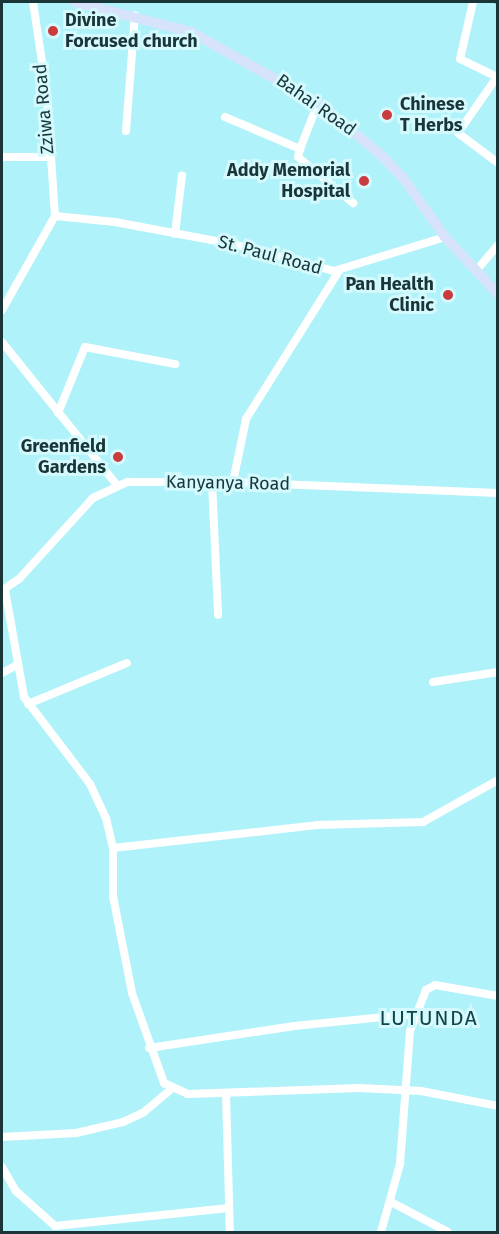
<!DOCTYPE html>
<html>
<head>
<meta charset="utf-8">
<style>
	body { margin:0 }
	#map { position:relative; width:499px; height:1234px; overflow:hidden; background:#b0f2f9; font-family:"Fira Sans",sans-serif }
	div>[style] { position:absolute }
	.stream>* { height:3px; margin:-1.5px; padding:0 1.5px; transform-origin:1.5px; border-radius:1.5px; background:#91c68f }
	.street>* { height:8px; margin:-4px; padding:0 4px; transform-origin:4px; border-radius:4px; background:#fff }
	.secondary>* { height:10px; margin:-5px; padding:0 5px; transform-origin:5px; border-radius:5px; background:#d7e3fb }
	.dots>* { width:16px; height:16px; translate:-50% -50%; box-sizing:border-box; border:3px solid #d4fafe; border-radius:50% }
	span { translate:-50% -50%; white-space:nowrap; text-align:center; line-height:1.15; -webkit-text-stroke:6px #d4fafe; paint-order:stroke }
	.poi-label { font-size:18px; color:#1a3538; font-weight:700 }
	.left { translate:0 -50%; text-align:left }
	.right { translate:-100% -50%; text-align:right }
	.street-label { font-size:18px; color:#1a3538 }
	.quarter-label { font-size:21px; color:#114549; letter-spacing:1.5px }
	.frame { position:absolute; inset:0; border:3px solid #1a3538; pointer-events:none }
</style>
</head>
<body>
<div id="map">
	<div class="stream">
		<div style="left:495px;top:2px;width:3px"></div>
	</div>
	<div class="street">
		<div style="left:33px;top:2px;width:95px;rotate:81.5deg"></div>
		<div style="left:47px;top:96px;width:120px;rotate:86.2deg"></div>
		<div style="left:473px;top:2px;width:58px;rotate:102.8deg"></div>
		<div style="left:460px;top:59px;width:41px;rotate:25.9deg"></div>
		<div style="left:497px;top:77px;width:68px;rotate:124.9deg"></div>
		<div style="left:458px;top:133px;width:50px;rotate:36.9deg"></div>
		<div style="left:225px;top:117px;width:82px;rotate:23.1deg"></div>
		<div style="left:300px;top:149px;width:49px;rotate:-68.6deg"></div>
		<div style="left:126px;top:131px;width:116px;rotate:-85.6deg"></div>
		<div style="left:300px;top:149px;width:8px;rotate:104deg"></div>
		<div style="left:298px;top:157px;width:72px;rotate:39.9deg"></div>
		<div style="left:2px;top:157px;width:46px"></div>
		<div style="left:55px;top:216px;width:60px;rotate:5.7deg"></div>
		<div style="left:115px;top:222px;width:120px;rotate:10.6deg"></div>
		<div style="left:233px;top:244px;width:105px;rotate:15deg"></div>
		<div style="left:334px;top:271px;width:116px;rotate:-17deg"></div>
		<div style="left:175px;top:234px;width:59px;rotate:-83.2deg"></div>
		<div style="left:476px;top:271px;width:34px;rotate:-50deg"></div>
		<div style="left:2px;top:310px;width:108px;rotate:-60.6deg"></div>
		<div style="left:2px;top:342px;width:184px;rotate:51.2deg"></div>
		<div style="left:58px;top:413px;width:71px;rotate:-67.8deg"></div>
		<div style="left:85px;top:347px;width:92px;rotate:10.7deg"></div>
		<div style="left:212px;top:481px;width:134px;rotate:87.4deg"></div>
		<div style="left:233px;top:482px;width:64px;rotate:-78.3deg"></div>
		<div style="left:246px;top:419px;width:175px;rotate:-57.9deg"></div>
		<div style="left:3px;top:590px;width:19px;rotate:-35deg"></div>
		<div style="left:19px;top:579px;width:110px;rotate:-47.6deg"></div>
		<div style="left:93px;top:498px;width:38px;rotate:-25deg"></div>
		<div style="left:128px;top:482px;width:105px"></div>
		<div style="left:233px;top:482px;width:265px;rotate:2.4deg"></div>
		<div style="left:5px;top:590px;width:109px;rotate:79.9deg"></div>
		<div style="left:24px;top:697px;width:109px;rotate:52.8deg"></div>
		<div style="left:90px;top:784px;width:38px;rotate:65deg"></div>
		<div style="left:106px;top:818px;width:31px;rotate:77deg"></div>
		<div style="left:113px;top:848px;width:48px;rotate:90deg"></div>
		<div style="left:113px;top:896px;width:99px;rotate:78.9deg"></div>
		<div style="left:132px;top:993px;width:96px;rotate:70.4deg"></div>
		<div style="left:164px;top:1083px;width:26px;rotate:25deg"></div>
		<div style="left:188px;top:1094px;width:171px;rotate:-2deg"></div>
		<div style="left:359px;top:1088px;width:62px;rotate:2.8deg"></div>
		<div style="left:421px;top:1091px;width:78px;rotate:11deg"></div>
		<div style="left:2px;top:673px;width:17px;rotate:-28deg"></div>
		<div style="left:433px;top:682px;width:66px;rotate:-8.7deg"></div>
		<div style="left:28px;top:704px;width:107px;rotate:-22.5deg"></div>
		<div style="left:113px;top:848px;width:205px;rotate:-6.4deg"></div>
		<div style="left:317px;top:825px;width:106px;rotate:-1.6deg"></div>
		<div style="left:423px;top:822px;width:86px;rotate:-29.2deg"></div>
		<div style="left:149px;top:1048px;width:147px;rotate:-8.6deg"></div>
		<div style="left:294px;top:1026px;width:122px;rotate:-5.7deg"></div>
		<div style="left:226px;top:1093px;width:139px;rotate:88.4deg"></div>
		<div style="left:2px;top:1137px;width:74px;rotate:-3.1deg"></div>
		<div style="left:76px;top:1133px;width:48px;rotate:-13.2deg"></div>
		<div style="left:123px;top:1122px;width:23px;rotate:-25deg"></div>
		<div style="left:144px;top:1112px;width:35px;rotate:-40deg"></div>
		<div style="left:2px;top:1167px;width:28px;rotate:60deg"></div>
		<div style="left:16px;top:1191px;width:52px;rotate:41.9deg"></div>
		<div style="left:55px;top:1226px;width:175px;rotate:-5.9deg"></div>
		<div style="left:391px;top:1202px;width:64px;rotate:27.8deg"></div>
		<div style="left:381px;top:1232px;width:71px;rotate:-74.4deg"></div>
		<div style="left:400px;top:1164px;width:133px;rotate:-85.7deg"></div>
		<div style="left:410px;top:1031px;width:44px;rotate:-68.7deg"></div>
		<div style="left:426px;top:990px;width:10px;rotate:-29deg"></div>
		<div style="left:435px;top:985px;width:64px;rotate:9.9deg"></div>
	</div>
	<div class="secondary">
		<div style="left:75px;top:2px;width:120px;rotate:14.5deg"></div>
		<div style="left:191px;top:32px;width:145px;rotate:29.2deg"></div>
		<div style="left:318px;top:103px;width:80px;rotate:39.4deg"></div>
		<div style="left:380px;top:154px;width:33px;rotate:46deg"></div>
		<div style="left:403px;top:178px;width:72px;rotate:54.6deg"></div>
		<div style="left:445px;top:237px;width:78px;rotate:47.1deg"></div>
	</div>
	<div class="dots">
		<div style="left:53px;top:31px;background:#ca3b3e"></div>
		<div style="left:387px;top:115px;background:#ca3b3e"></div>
		<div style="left:364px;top:181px;background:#ca3b3e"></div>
		<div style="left:448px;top:295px;background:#ca3b3e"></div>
		<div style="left:118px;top:457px;background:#ca3b3e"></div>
	</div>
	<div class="poi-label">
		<span class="left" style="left:65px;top:31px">Divine<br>Forcused church</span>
		<span class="left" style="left:400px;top:115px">Chinese<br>T Herbs</span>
		<span class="right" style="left:350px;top:181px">Addy Memorial<br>Hospital</span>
		<span class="right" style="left:434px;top:295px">Pan Health<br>Clinic</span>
		<span class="right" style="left:106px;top:457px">Greenfield<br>Gardens</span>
	</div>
	<div class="street-label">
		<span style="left:316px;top:105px;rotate:35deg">Bahai Road</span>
		<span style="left:44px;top:109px;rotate:-95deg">Zziwa Road</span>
		<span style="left:270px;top:255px;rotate:15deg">St. Paul Road</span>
		<span style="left:228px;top:483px;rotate:1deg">Kanyanya Road</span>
	</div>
	<div class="quarter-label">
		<span style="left:429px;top:1018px">LUTUNDA</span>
	</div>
	<div class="frame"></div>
</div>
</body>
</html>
